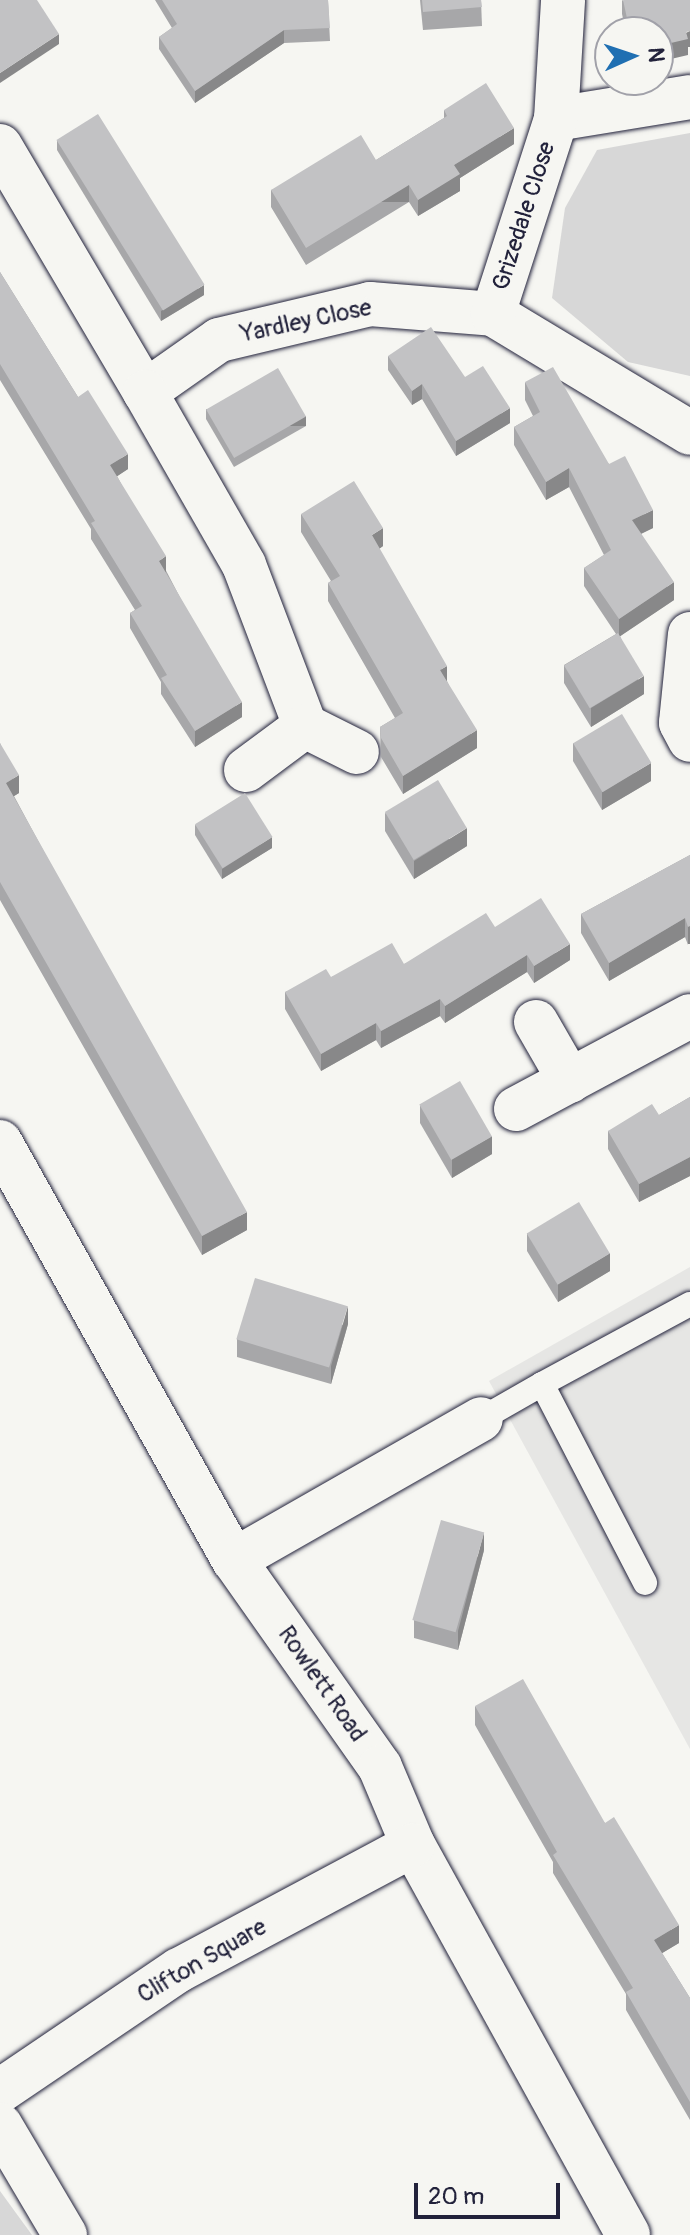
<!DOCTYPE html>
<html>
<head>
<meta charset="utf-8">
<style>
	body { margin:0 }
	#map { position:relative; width:690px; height:2235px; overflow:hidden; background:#f6f6f2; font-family:Pangolin,sans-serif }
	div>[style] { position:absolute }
	.built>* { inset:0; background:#e6e6e4 }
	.green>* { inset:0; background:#d7d7d7 }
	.roads { filter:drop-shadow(0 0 2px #22223b) drop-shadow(0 0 2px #22223b) }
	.lane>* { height:24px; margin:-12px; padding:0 12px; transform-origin:12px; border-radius:12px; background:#f6f6f2 }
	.street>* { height:44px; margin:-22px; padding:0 22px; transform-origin:22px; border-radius:22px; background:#f6f6f2 }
	.wall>* { inset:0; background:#a7a7a9 }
	.shaded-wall>* { inset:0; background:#888889; transform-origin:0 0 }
	.building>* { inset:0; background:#c2c2c4; transform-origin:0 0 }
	span { translate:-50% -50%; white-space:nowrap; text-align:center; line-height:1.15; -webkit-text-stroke:6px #f6f6f2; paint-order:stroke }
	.street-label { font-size:24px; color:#22223b }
	.north { position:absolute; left:594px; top:16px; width:80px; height:80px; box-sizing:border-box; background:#f6f6f2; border:2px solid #a1a1a9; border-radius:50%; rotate:87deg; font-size:22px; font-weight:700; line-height:32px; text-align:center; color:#22223b }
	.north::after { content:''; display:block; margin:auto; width:28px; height:36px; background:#1f6fb2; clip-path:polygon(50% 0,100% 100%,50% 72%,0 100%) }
	.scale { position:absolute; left:414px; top:2183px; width:146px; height:36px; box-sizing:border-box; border:4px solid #22223b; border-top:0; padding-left:10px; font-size:24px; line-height:28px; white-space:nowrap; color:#22223b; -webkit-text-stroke:6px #f6f6f2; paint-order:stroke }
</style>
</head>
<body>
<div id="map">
	<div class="built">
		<div style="clip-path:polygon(690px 1267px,690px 1749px,489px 1381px)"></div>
	</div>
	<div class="green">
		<div style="clip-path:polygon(690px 133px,690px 376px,628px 362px,552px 298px,565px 208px,597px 150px)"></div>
		<div style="clip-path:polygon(0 2191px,32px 2235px,0 2235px)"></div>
	</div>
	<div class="roads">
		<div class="lane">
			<div style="left:542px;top:1384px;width:168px;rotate:-28.4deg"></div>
			<div style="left:481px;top:1419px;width:70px;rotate:-29.8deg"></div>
			<div style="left:542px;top:1384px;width:224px;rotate:62.6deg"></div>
		</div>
		<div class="street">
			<div style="left:556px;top:119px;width:136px;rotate:-9.3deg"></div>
			<div style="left:0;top:146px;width:286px;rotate:59.5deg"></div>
			<div style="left:145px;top:392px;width:90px;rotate:-35.1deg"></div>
			<div style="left:219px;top:340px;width:155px;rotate:-13.4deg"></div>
			<div style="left:370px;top:304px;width:123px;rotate:4.6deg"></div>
			<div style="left:493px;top:314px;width:230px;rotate:31.1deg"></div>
			<div style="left:493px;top:314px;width:205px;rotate:-72.1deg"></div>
			<div style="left:556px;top:119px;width:119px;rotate:-86.6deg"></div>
			<div style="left:145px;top:392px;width:199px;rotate:60.2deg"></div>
			<div style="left:244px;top:565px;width:172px;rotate:69.2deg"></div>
			<div style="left:305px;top:726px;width:58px;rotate:26.6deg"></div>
			<div style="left:690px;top:634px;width:89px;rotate:95.8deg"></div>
			<div style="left:681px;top:723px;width:19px;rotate:62deg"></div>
			<div style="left:246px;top:770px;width:74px;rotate:-36.7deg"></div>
			<div style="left:536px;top:1022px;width:68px;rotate:60deg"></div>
			<div style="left:516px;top:1109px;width:197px;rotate:-28.1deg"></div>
			<div style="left:0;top:1142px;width:479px;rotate:60.8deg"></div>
			<div style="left:234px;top:1560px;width:253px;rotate:54.8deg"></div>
			<div style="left:380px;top:1767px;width:85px;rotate:67.1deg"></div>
			<div style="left:413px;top:1845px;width:445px;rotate:61.1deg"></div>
			<div style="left:234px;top:1560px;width:284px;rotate:-29.7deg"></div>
			<div style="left:0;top:2091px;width:216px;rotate:-34.1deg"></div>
			<div style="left:179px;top:1970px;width:265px;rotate:-28.1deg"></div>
			<div style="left:0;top:2125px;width:128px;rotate:59.4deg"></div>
		</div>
	</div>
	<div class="wall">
		<div style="clip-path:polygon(155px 0,328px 0,330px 41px,284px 43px,195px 103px,159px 49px,159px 37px,172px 28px)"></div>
		<div style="clip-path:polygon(420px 0,481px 0,482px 26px,423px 30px)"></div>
		<div style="clip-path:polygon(622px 0,688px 47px,688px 55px,658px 32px,626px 32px,622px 14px)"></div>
		<div style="clip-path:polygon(444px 110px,514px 144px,460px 178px,460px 191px,418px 216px,409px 202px,306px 265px,271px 207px,271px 190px,376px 160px,444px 118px)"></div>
		<div style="clip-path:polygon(57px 140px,204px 295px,161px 321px,57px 150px)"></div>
		<div style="clip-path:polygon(0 272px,78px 397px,128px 469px,117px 476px,242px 717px,195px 747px,161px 694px,161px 682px,130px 628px,130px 613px,135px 610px,91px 539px,91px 529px,0 380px)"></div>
		<div style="clip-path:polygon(388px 356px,465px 377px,510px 423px,456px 456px,422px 399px,412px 405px,388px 370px)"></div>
		<div style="clip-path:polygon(525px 382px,609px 464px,653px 528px,641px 534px,674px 600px,620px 636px,644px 694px,591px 727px,564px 683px,564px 665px,616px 634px,584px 586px,584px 568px,604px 555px,569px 487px,546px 500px,514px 445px,514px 427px,533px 416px,525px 400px)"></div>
		<div style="clip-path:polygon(206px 409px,306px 426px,234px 467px,206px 419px)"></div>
		<div style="clip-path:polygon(301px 514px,383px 546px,379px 549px,447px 681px,477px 748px,403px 794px,381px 757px,380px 727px,395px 718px,328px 601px,328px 583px,331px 581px,301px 532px)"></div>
		<div style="clip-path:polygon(0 743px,19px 793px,14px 796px,247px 1230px,202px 1255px,0 900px)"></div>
		<div style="clip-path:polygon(573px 743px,651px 781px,602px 810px,573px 761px)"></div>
		<div style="clip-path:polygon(385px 813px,467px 846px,414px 879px,385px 831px)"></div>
		<div style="clip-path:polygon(195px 825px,272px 848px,222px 879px,195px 835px)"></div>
		<div style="clip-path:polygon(690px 855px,688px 945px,685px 937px,609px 981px,581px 933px,581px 914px)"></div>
		<div style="clip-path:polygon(495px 927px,570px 960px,534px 983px,527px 972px,445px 1023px,440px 1016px,381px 1048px,376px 1040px,321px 1071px,285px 1009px,285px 992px,331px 977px,404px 964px)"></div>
		<div style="clip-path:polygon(690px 1097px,690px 1176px,639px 1202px,608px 1149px,608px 1131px,659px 1115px)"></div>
		<div style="clip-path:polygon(420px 1105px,492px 1154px,452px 1178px,420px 1123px)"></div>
		<div style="clip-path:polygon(527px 1233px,610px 1271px,558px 1302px,527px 1251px)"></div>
		<div style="clip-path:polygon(348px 1324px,331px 1384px,237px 1357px,237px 1339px)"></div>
		<div style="clip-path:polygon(484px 1550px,458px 1650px,414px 1638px,414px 1620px)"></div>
		<div style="clip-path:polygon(475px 1706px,605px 1823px,679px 1943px,662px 1953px,690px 1998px,690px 2120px,626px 2010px,626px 1994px,553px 1873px,553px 1862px,475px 1725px)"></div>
	</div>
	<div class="shaded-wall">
		<div style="clip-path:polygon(284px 30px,284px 43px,195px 103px,195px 91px)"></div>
		<div style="clip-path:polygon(690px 31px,690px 47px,688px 47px,688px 55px,658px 62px,658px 46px)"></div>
		<div style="clip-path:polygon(59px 34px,59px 44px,0 83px,0 73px)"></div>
		<div style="clip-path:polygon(514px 128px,514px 144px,460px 178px,460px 191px,418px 216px,418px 200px,454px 165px)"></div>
		<div style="left:409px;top:185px;width:17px;height:121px;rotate:90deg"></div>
		<div style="clip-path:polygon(204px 285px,204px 295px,161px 321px,161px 311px)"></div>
		<div style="clip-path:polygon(422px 384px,422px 399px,412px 405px,412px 391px)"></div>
		<div style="clip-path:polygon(510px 408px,510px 423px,456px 456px,456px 441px)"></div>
		<div style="left:306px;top:416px;width:10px;height:83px;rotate:90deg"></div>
		<div style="clip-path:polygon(128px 454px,128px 469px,110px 481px,110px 465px)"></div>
		<div style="clip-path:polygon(569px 468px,569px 487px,546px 500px,546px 482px)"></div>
		<div style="clip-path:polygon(653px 510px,653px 528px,632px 538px,632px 520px)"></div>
		<div style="clip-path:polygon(383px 528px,383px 546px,372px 554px,372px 535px)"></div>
		<div style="clip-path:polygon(166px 556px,166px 572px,159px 576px,159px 561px)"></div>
		<div style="clip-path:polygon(674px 582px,674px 600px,619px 637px,619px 619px)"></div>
		<div style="clip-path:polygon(447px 666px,447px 684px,440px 670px)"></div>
		<div style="clip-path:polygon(644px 676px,644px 694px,591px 727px,591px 708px)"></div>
		<div style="clip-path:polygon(242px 702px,242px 717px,195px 747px,195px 731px)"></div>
		<div style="clip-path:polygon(477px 730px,477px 748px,403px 794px,403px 776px)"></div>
		<div style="clip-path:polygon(651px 763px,651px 781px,602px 810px,602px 792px)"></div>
		<div style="clip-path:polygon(19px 775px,19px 793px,6px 801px,6px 783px)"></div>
		<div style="clip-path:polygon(467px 828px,467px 846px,414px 879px,414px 861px)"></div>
		<div style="clip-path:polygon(272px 837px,272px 848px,222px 879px,222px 869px)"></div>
		<div style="clip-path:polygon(685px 918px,685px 937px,609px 981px,609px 963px)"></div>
		<div style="left:690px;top:926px;width:18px;height:2px;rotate:90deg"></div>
		<div style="clip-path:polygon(570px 944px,570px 960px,534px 983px,534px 966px)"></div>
		<div style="clip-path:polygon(527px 955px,527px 972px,445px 1023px,445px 1006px)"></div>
		<div style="clip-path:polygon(440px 999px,440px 1016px,381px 1048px,381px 1031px)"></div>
		<div style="clip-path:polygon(376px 1023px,376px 1040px,321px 1071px,321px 1054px)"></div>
		<div style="clip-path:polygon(492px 1136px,492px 1154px,452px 1178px,452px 1159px)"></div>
		<div style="clip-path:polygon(690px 1157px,690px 1176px,639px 1202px,639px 1184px)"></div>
		<div style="clip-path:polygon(247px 1212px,247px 1230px,202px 1255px,202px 1236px)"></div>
		<div style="clip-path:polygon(610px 1253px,610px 1271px,558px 1302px,558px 1284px)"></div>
		<div style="clip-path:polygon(348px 1306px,348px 1324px,331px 1384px,331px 1366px)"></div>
		<div style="clip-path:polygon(484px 1532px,484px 1550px,458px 1650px,458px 1631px)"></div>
		<div style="clip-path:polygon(679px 1925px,679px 1943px,654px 1958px,654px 1940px)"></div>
	</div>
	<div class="building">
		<div style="clip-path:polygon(0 0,37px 0,59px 34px,0 73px)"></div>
		<div style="clip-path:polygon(162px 0,328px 0,330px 28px,284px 30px,195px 91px,159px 37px,177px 24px)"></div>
		<div style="clip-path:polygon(422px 0,481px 0,482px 7px,423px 12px)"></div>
		<div style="clip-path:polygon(623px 0,690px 0,690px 31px,686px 32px,688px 39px,658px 46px,658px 32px,630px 32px)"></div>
		<div style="clip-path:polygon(486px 83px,514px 128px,454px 165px,460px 174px,418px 200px,409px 185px,306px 248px,271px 190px,361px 135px,376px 160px,447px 116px,444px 110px)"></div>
		<div style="left:98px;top:114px;width:201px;height:49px;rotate:58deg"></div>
		<div style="clip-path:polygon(0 272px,78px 397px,88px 390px,128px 454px,110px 465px,166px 556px,159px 561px,242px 702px,195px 731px,161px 678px,167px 675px,130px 613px,142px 606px,91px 523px,95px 521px,0 364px)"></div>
		<div style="clip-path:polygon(431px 327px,465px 377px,483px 366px,510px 408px,456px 441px,422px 384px,412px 391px,388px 356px)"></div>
		<div style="clip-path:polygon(553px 367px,609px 464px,625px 456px,653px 510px,632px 520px,674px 582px,619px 619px,584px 568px,611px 550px,569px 468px,546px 482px,514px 427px,540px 412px,525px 382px)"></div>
		<div style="left:278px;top:368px;width:56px;height:83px;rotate:60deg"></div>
		<div style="clip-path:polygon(354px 481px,383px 528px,372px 535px,447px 666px,440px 670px,477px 730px,403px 776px,381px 738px,380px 727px,403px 713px,328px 583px,340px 576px,301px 514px)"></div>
		<div style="left:618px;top:633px;width:50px;height:63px;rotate:59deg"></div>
		<div style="left:622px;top:714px;width:57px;height:57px;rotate:59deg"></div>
		<div style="clip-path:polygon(0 743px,19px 775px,6px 783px,247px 1212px,202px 1236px,0 882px)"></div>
		<div style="left:438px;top:780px;width:56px;height:62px;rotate:59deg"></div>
		<div style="left:245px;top:793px;width:52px;height:59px;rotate:58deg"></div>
		<div style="clip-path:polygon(690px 855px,690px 926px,688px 927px,685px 918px,609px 963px,581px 914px)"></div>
		<div style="clip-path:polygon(541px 898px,570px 944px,534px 966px,527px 955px,445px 1006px,440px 999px,381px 1031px,376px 1023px,321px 1054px,285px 992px,326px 969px,331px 977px,392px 943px,404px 964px,486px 913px,495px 927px)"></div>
		<div style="left:460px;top:1081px;width:64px;height:47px;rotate:60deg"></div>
		<div style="clip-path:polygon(690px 1097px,690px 1157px,639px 1184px,608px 1131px,652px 1104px,659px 1115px)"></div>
		<div style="left:579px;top:1202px;width:60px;height:61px;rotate:59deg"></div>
		<div style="left:255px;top:1278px;width:97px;height:64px;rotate:17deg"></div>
		<div style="left:441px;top:1520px;width:45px;height:104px;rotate:16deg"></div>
		<div style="clip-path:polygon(523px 1679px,605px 1823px,614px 1817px,679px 1925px,654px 1940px,690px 1998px,690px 2102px,626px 1992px,633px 1988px,553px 1855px,557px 1852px,475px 1706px)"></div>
	</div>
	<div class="street-label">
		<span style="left:524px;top:216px;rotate:-72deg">Grizedale Close</span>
		<span style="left:306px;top:321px;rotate:-12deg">Yardley Close</span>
		<span style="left:322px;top:1684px;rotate:55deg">Rowlett Road</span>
		<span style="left:202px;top:1961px;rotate:-30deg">Clifton Square</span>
	</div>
	<div class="north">N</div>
	<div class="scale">20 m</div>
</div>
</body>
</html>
